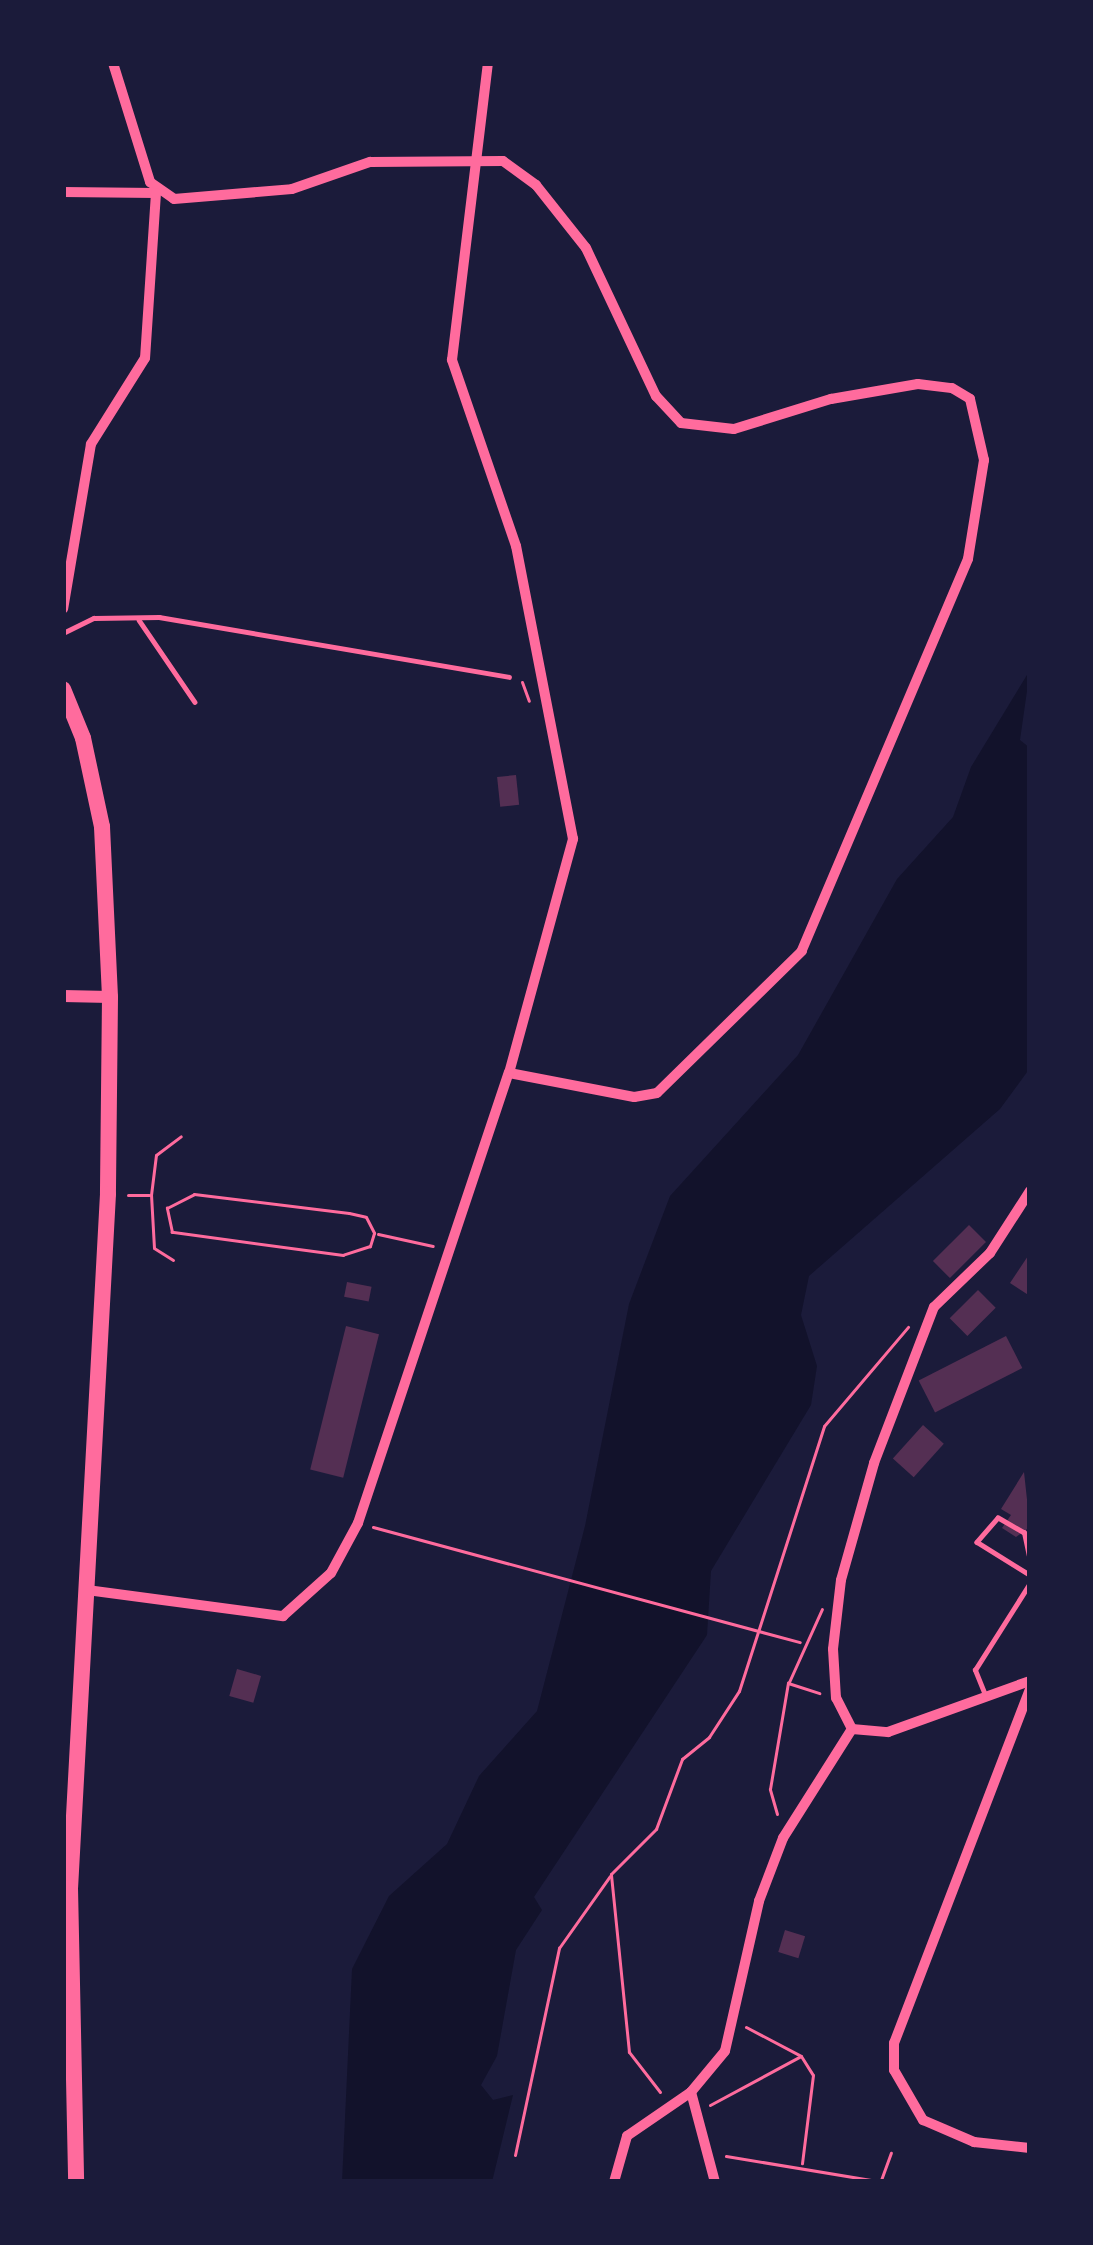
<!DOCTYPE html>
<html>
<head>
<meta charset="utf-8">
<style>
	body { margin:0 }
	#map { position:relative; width:1093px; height:2245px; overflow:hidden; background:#1b1b3a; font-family:Manrope,sans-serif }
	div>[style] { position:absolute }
	.water>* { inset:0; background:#12122b }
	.building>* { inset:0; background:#542f53; transform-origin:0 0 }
	.path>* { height:3px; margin:-1.5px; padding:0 1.5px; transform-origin:1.5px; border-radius:1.5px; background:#ff6b9d }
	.service>* { height:4.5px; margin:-2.25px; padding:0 2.25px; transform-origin:2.25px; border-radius:2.25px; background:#ff6b9d }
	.minor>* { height:10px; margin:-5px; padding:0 5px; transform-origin:5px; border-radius:5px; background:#ff6b9d }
	.tertiary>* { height:12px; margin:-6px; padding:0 6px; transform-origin:6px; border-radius:6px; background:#ff6b9d }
	.primary>* { height:16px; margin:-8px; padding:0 8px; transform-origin:8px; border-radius:8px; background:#ff6b9d }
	span { translate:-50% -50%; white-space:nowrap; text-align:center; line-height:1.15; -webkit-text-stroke:10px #1b1b3a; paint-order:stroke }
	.frame { position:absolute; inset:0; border:66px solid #1b1b3a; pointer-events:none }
</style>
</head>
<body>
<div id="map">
	<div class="water">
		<div style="clip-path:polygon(1030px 670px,1020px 740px,1030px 748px,1030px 1068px,1000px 1109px,809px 1276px,801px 1315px,817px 1366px,811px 1405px,711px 1571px,707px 1635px,534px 1897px,542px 1910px,516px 1950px,497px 2056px,481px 2085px,493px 2100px,513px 2095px,492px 2182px,342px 2182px,352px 1969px,389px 1896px,447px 1844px,479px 1776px,537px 1711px,585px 1526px,629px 1304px,670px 1196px,798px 1055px,897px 879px,953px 817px,971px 767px)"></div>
	</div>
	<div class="building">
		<div style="left:516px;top:775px;width:30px;height:19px;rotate:84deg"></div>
		<div style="left:969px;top:1225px;width:24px;height:51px;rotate:45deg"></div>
		<div style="clip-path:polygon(1030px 1253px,1030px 1296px,1010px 1283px)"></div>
		<div style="left:347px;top:1282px;width:25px;height:15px;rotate:11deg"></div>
		<div style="left:978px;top:1290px;width:25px;height:40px;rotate:45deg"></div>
		<div style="left:346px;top:1326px;width:34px;height:148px;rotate:14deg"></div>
		<div style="left:1006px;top:1336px;width:36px;height:98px;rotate:63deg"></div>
		<div style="left:923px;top:1425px;width:28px;height:45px;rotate:42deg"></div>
		<div style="clip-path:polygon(1024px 1472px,1030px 1527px,1016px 1537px,1002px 1528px,1011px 1515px,1001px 1509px)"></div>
		<div style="left:237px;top:1669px;width:25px;height:28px;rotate:16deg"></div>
		<div style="left:785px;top:1930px;width:21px;height:23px;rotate:17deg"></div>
	</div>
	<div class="path">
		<div style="left:522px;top:682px;width:20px;rotate:70deg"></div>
		<div style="left:194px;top:1194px;width:156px;rotate:7deg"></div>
		<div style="left:349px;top:1213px;width:17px;rotate:13deg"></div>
		<div style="left:366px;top:1217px;width:18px;rotate:63deg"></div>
		<div style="left:374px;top:1233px;width:14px;rotate:107deg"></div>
		<div style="left:370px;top:1246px;width:28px;rotate:162deg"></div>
		<div style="left:343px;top:1255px;width:173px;rotate:-172.3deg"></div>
		<div style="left:172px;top:1232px;width:25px;rotate:-102deg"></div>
		<div style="left:167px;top:1208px;width:30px;rotate:-27deg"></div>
		<div style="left:128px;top:1195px;width:21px"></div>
		<div style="left:378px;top:1234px;width:56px;rotate:12.3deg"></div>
		<div style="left:173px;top:1260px;width:22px;rotate:-148deg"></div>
		<div style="left:154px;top:1248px;width:53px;rotate:-93.2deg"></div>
		<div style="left:151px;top:1195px;width:40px;rotate:-82.9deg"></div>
		<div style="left:156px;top:1155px;width:31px;rotate:-37deg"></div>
		<div style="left:373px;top:1527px;width:442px;rotate:15.1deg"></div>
		<div style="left:789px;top:1682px;width:80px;rotate:-65.7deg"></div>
		<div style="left:777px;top:1814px;width:26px;rotate:-106deg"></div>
		<div style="left:770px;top:1789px;width:108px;rotate:-80.4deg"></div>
		<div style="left:788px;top:1683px;width:33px;rotate:18deg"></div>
		<div style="left:746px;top:2027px;width:62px;rotate:27.8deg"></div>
		<div style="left:801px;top:2056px;width:22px;rotate:58deg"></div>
		<div style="left:813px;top:2075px;width:89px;rotate:97.1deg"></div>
		<div style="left:660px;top:2092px;width:51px;rotate:-127.8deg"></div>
		<div style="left:629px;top:2052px;width:179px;rotate:-95.8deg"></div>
		<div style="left:611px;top:1874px;width:64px;rotate:-45deg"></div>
		<div style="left:656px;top:1829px;width:75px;rotate:-69.6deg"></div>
		<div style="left:682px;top:1759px;width:35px;rotate:-39deg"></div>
		<div style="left:709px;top:1737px;width:55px;rotate:-56.9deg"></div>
		<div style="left:739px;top:1691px;width:278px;rotate:-72.2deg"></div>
		<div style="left:824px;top:1426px;width:130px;rotate:-49.7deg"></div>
		<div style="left:710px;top:2105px;width:103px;rotate:-28.3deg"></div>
		<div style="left:515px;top:2155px;width:212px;rotate:-78deg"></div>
		<div style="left:559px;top:1948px;width:88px;rotate:-54.7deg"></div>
		<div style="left:726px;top:2156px;width:159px;rotate:9.4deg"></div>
		<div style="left:881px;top:2180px;width:29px;rotate:-70deg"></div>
	</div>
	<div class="service">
		<div style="left:139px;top:620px;width:99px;rotate:55.7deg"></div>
		<div style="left:63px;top:633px;width:34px;rotate:-26deg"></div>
		<div style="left:94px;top:618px;width:65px;rotate:-0.9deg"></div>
		<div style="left:159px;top:617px;width:355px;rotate:9.7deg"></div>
		<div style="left:1030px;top:1561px;width:29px;rotate:-102deg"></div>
		<div style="left:1024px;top:1533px;width:30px;rotate:-150deg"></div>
		<div style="left:998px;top:1518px;width:32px;rotate:131deg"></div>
		<div style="left:977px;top:1542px;width:62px;rotate:31.9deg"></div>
		<div style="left:985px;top:1695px;width:27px;rotate:-112deg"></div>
		<div style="left:975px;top:1670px;width:103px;rotate:-57.7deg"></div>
	</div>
	<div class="minor">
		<div style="left:113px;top:63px;width:125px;rotate:72.7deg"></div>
		<div style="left:150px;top:182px;width:29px;rotate:35deg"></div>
		<div style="left:174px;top:199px;width:118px;rotate:-4.8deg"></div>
		<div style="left:292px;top:189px;width:83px;rotate:-19.1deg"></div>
		<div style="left:370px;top:162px;width:133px;rotate:-0.4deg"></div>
		<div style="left:503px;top:161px;width:41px;rotate:36deg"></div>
		<div style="left:536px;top:185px;width:80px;rotate:51.6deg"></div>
		<div style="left:586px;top:248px;width:164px;rotate:64.7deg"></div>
		<div style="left:656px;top:396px;width:37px;rotate:47deg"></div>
		<div style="left:681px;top:423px;width:53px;rotate:6.5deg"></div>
		<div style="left:734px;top:429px;width:102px;rotate:-17.2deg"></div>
		<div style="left:831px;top:399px;width:88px;rotate:-9.8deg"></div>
		<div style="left:918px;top:384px;width:34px;rotate:7deg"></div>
		<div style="left:952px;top:388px;width:21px;rotate:31deg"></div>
		<div style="left:970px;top:399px;width:63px;rotate:77.1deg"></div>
		<div style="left:984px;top:460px;width:100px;rotate:99.2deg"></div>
		<div style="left:968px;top:559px;width:426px;rotate:113deg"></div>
		<div style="left:802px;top:951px;width:203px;rotate:135.6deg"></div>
		<div style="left:657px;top:1093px;width:23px;rotate:170deg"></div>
		<div style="left:634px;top:1097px;width:127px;rotate:-169.1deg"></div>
		<div style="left:63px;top:192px;width:93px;rotate:0.6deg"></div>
		<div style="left:156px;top:193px;width:165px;rotate:93.8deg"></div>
		<div style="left:145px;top:358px;width:102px;rotate:122.1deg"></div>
		<div style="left:91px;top:444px;width:167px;rotate:99.6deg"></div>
		<div style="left:87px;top:1590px;width:198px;rotate:7.6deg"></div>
		<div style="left:283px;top:1616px;width:64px;rotate:-41.9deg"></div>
		<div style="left:331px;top:1573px;width:57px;rotate:-61.6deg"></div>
		<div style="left:358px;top:1523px;width:475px;rotate:-71.5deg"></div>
		<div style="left:509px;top:1073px;width:243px;rotate:-74.7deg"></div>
		<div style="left:573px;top:839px;width:298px;rotate:-101deg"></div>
		<div style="left:516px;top:546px;width:197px;rotate:-109deg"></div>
		<div style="left:452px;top:360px;width:299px;rotate:-83.1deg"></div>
		<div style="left:1030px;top:1689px;width:379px;rotate:111deg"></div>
		<div style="left:894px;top:2043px;width:27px;rotate:90deg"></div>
		<div style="left:894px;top:2070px;width:58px;rotate:59.9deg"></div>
		<div style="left:923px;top:2120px;width:56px;rotate:23.3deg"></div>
		<div style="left:974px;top:2142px;width:56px;rotate:6.1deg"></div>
		<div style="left:852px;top:1729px;width:35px;rotate:-117deg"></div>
		<div style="left:836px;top:1698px;width:49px;rotate:-93.5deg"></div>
		<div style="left:833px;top:1649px;width:69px;rotate:-83.4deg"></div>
		<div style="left:841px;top:1580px;width:122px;rotate:-74.2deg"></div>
		<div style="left:874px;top:1463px;width:167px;rotate:-69deg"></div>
		<div style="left:934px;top:1307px;width:78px;rotate:-44deg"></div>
		<div style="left:990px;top:1253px;width:74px;rotate:-57.2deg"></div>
		<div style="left:852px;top:1729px;width:36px;rotate:5deg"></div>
		<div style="left:888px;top:1732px;width:151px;rotate:-19.8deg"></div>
		<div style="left:691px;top:2092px;width:93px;rotate:75.1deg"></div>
		<div style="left:614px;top:2182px;width:48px;rotate:-74.2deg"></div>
		<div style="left:627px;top:2136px;width:78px;rotate:-34.5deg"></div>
		<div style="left:691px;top:2092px;width:53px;rotate:-50.3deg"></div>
		<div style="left:725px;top:2051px;width:154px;rotate:-77.2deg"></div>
		<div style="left:759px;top:1901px;width:67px;rotate:-69.1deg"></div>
		<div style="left:783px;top:1838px;width:129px;rotate:-57.7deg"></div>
	</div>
	<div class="tertiary">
		<div style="left:63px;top:996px;width:47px;rotate:1.2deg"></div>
	</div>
	<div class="primary">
		<div style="left:63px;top:689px;width:53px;rotate:67.8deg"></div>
		<div style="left:83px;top:738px;width:91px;rotate:77.9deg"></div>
		<div style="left:102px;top:827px;width:170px;rotate:87.3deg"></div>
		<div style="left:110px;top:997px;width:197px;rotate:90.6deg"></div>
		<div style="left:108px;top:1194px;width:695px;rotate:93.13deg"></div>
		<div style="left:70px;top:1888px;width:294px;rotate:88.8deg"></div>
	</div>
	<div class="frame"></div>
</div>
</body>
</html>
